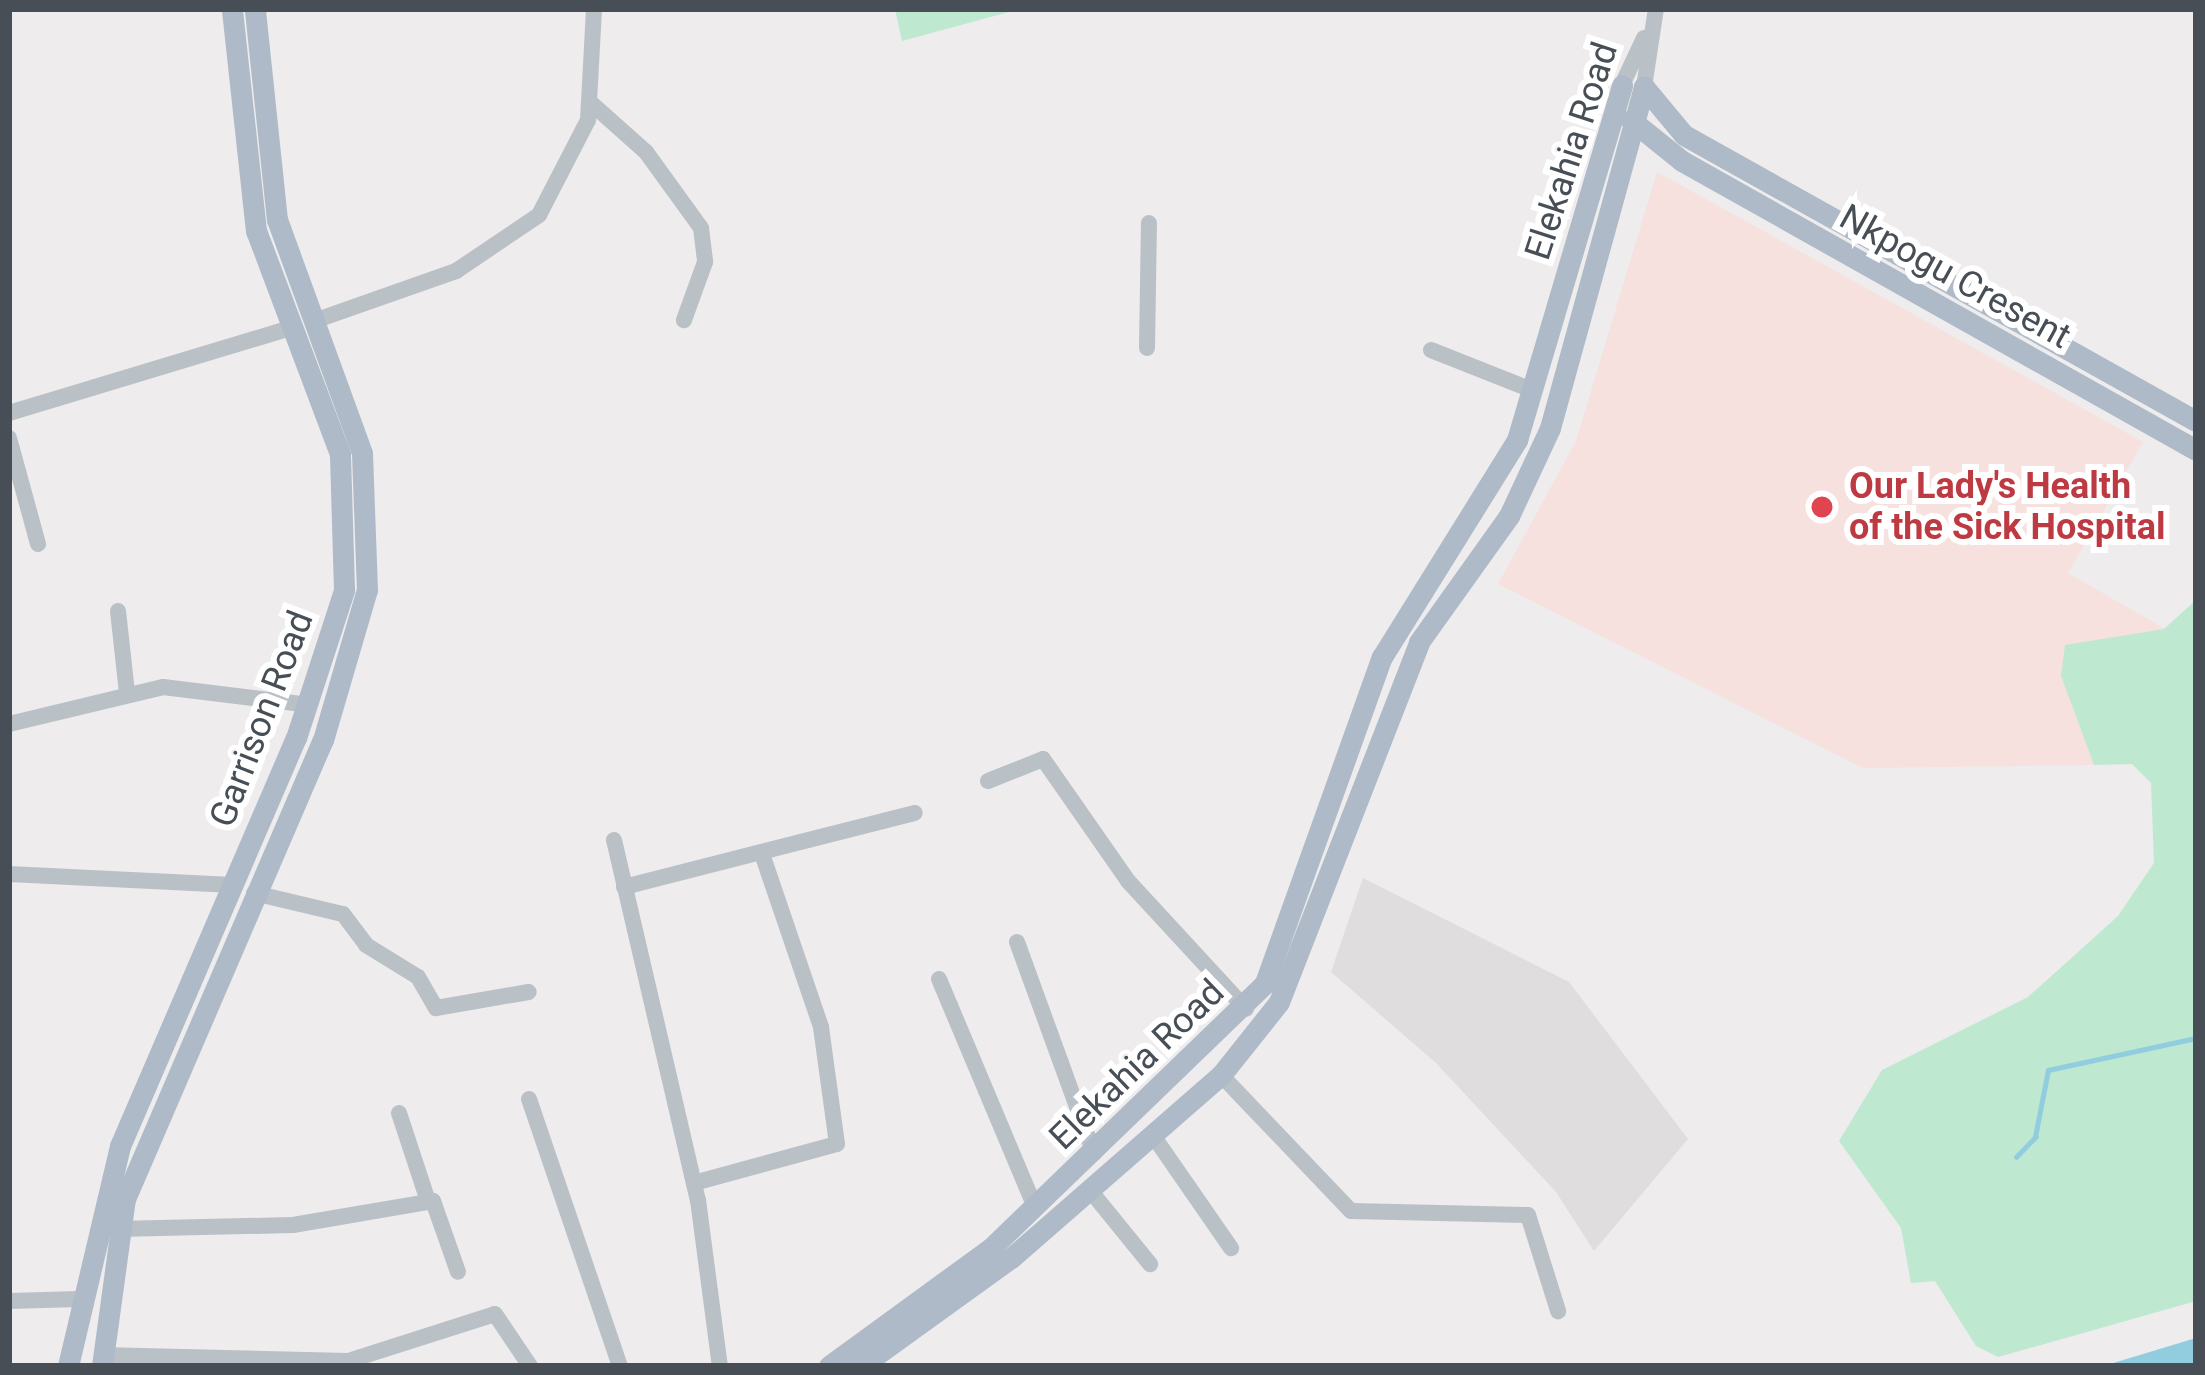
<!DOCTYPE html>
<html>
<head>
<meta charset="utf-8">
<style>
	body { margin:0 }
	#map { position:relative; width:2205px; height:1375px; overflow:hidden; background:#eeecec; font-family:Roboto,sans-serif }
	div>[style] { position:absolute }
	.education>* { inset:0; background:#dfdddd }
	.medical>* { inset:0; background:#f6e1de }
	.green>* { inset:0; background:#bee8d0 }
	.water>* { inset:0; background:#91ccdf }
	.stream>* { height:4.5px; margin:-2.25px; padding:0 2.25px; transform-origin:2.25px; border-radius:2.25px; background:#91ccdf }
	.minor>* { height:16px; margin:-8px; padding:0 8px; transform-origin:8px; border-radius:8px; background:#b9c0c6 }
	.major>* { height:21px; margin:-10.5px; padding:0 10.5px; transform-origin:10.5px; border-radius:10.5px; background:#aebac8 }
	.dots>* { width:33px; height:33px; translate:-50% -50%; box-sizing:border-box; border:6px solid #fff; border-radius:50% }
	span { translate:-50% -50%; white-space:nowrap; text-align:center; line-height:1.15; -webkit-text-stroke:12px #fff; paint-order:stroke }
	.street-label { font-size:36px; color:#474e56 }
	.health-label { font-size:36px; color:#be3a42; font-weight:700 }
	.left { translate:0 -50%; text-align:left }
	.frame { position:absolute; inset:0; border:12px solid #474e56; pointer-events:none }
</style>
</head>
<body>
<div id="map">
	<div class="education">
		<div style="clip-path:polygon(1363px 878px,1569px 982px,1688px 1139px,1594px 1251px,1556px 1192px,1436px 1063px,1331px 972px)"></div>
	</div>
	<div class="medical">
		<div style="clip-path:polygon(1657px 172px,2143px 442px,2068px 573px,2165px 629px,2061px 676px,2094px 765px,1863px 768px,1498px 584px,1576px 441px)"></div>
	</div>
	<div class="green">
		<div style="clip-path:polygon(895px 9px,1020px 9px,902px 41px)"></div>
		<div style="clip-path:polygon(2196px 600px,2196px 1301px,1998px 1357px,1976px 1346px,1935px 1281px,1911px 1283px,1901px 1228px,1839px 1141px,1882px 1070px,2028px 997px,2118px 916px,2154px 863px,2151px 783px,2132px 764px,2094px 765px,2061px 676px,2065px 645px,2164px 629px)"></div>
	</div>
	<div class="water">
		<div style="clip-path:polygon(2196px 1338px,2196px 1366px,2101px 1366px,2110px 1364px)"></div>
	</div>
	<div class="stream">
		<div style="left:2016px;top:1157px;width:28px;rotate:-46deg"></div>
		<div style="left:2035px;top:1137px;width:68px;rotate:-79deg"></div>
		<div style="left:2048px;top:1070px;width:151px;rotate:-12.2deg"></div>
	</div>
	<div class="minor">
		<div style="left:1622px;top:85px;width:52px;rotate:-64.9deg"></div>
		<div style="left:1644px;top:87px;width:79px;rotate:-81.3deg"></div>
		<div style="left:591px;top:103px;width:74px;rotate:41.7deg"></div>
		<div style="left:646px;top:152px;width:94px;rotate:54.1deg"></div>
		<div style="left:701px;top:228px;width:34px;rotate:83deg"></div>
		<div style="left:705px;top:262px;width:62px;rotate:109.9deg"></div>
		<div style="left:314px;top:321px;width:151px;rotate:-19.4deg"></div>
		<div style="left:456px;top:271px;width:100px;rotate:-34deg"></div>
		<div style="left:539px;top:215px;width:107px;rotate:-62.7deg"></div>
		<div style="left:588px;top:120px;width:111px;rotate:-86.9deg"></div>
		<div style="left:1147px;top:348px;width:125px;rotate:-89.1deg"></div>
		<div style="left:1431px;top:350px;width:109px;rotate:21.6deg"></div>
		<div style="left:9px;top:413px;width:294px;rotate:-16.8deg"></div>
		<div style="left:9px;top:438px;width:110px;rotate:74.7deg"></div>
		<div style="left:118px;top:611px;width:82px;rotate:83.7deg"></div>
		<div style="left:9px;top:724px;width:158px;rotate:-13.5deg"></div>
		<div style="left:163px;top:687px;width:147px;rotate:7deg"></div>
		<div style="left:988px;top:781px;width:59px;rotate:-21.8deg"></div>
		<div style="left:1043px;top:759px;width:149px;rotate:55.1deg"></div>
		<div style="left:1128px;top:881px;width:174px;rotate:47.3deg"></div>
		<div style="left:614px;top:840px;width:370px;rotate:76.9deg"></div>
		<div style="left:698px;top:1200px;width:167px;rotate:82.5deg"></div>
		<div style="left:9px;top:874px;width:224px;rotate:2.8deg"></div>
		<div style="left:624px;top:887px;width:300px;rotate:-14.3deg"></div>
		<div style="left:254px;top:893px;width:91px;rotate:13.3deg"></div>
		<div style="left:343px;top:914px;width:39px;rotate:53deg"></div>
		<div style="left:366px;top:945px;width:61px;rotate:31.6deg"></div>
		<div style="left:418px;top:977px;width:36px;rotate:60deg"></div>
		<div style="left:436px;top:1008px;width:94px;rotate:-9.8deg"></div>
		<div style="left:1017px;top:942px;width:225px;rotate:70deg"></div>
		<div style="left:939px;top:979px;width:247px;rotate:67.2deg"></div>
		<div style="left:1221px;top:1075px;width:188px;rotate:46.3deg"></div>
		<div style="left:1351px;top:1211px;width:177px;rotate:1.3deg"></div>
		<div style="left:1528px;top:1215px;width:101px;rotate:72.6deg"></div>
		<div style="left:529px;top:1099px;width:282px;rotate:71.2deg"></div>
		<div style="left:399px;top:1113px;width:93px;rotate:71.8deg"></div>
		<div style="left:1152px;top:1134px;width:139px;rotate:55.3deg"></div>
		<div style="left:694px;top:1183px;width:148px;rotate:-15.3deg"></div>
		<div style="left:837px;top:1144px;width:118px;rotate:-97.8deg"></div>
		<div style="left:821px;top:1027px;width:183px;rotate:-108.8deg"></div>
		<div style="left:1089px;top:1189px;width:97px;rotate:50.9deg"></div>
		<div style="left:117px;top:1229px;width:176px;rotate:-1.3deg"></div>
		<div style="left:293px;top:1225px;width:142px;rotate:-9.7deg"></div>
		<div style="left:433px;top:1201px;width:75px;rotate:70.6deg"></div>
		<div style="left:9px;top:1301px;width:70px;rotate:-1.6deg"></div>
		<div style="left:102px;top:1355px;width:246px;rotate:1.4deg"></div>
		<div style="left:348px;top:1361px;width:154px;rotate:-17.7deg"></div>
		<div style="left:495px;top:1314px;width:63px;rotate:56.1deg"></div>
	</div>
	<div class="major">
		<div style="left:1644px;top:87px;width:62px;rotate:50.2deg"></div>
		<div style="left:1684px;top:135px;width:586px;rotate:29.19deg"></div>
		<div style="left:1631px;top:120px;width:65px;rotate:38.8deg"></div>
		<div style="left:1682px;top:161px;width:590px;rotate:29.35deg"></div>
		<div style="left:68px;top:1366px;width:226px;rotate:-76.7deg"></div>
		<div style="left:120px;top:1146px;width:444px;rotate:-66.7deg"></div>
		<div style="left:296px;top:738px;width:156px;rotate:-72deg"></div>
		<div style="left:344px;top:590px;width:136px;rotate:-91.7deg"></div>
		<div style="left:340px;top:454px;width:238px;rotate:-110.6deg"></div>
		<div style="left:256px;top:231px;width:223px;rotate:-96.2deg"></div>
		<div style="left:102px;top:1366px;width:169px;rotate:-82.2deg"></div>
		<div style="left:125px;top:1199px;width:500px;rotate:-66.7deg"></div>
		<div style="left:323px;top:740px;width:156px;rotate:-73.7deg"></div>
		<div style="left:367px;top:590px;width:137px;rotate:-92.1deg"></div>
		<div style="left:362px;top:453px;width:248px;rotate:-110deg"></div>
		<div style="left:277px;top:220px;width:212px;rotate:-96deg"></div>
		<div style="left:829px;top:1366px;width:200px;rotate:-36.1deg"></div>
		<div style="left:991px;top:1248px;width:381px;rotate:-44deg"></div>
		<div style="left:1265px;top:983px;width:346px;rotate:-70.3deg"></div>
		<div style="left:1382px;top:657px;width:256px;rotate:-58.1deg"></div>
		<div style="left:1517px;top:440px;width:370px;rotate:-73.5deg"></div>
		<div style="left:861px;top:1366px;width:185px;rotate:-35.8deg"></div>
		<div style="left:1011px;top:1258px;width:279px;rotate:-41.1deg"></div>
		<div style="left:1221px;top:1075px;width:93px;rotate:-51.5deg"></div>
		<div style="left:1279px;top:1002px;width:386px;rotate:-68.7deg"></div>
		<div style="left:1419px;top:642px;width:155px;rotate:-54.5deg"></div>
		<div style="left:1509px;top:516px;width:97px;rotate:-65deg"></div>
		<div style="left:1550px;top:428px;width:354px;rotate:-74.6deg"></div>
	</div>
	<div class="dots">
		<div style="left:1822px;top:507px;background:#e0444e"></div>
	</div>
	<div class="street-label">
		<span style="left:1572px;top:151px;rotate:-72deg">Elekahia Road</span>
		<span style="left:1955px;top:277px;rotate:29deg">Nkpogu Cresent</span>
		<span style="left:262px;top:719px;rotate:-69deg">Garrison Road</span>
		<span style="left:1137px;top:1065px;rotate:-44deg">Elekahia Road</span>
	</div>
	<div class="health-label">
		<span class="left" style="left:1849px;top:507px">Our Lady's Health<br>of the Sick Hospital</span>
	</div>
	<div class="frame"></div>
</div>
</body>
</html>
